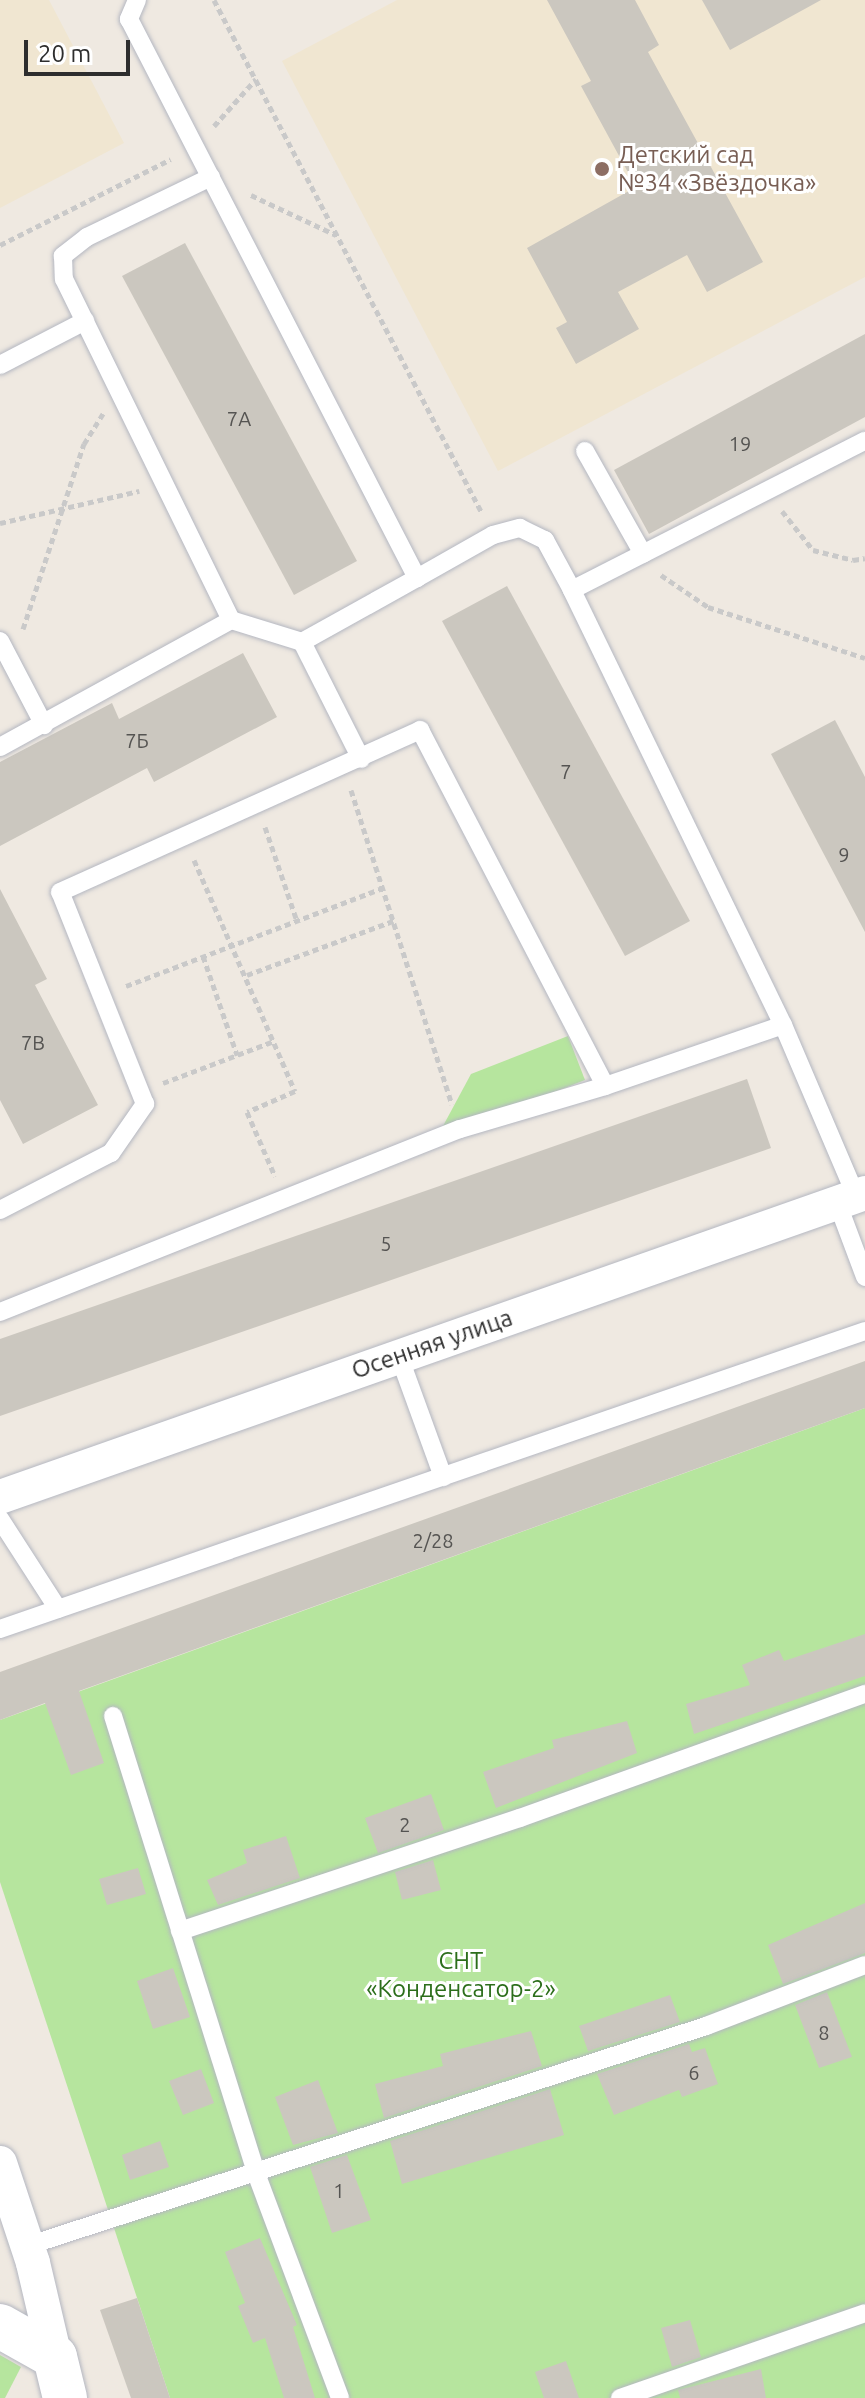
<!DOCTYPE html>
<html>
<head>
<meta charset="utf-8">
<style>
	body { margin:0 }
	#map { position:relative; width:865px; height:2398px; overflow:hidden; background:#efe9e1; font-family:Ubuntu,sans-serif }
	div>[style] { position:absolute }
	.education>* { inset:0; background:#f0e6d1 }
	.green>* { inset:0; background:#b6e59e }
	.building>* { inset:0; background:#cbc7bf }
	.path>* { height:5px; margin-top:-2.5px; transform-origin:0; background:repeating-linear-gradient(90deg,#c9c9c9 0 6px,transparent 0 10px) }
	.roads { filter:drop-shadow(0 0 2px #b4b7c1) drop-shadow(0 0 2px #b4b7c1) }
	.lane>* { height:18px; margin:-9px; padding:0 9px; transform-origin:9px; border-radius:9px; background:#fff }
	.street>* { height:34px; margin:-17px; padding:0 17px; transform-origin:17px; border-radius:17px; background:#fff }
	.secondary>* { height:44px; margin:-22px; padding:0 22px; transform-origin:22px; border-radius:22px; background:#fff }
	.dots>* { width:22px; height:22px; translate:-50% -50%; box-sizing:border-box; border:4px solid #fff; border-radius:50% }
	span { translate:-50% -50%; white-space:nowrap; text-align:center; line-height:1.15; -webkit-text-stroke:6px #fff; paint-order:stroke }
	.number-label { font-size:20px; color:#555452 }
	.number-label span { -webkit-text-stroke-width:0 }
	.education-label { font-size:24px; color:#785e54 }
	.left { translate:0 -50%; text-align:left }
	.street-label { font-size:24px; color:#2e2e2e }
	.park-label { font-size:24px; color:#2c6e1b }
	.scale { position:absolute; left:24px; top:40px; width:106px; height:36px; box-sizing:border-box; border:4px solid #2e2e2e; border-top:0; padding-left:10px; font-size:24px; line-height:28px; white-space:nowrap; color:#2e2e2e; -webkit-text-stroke:6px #fff; paint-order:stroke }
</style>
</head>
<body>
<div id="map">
	<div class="education">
		<i style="clip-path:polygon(0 0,49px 0,124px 143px,0 208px)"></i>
		<i style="clip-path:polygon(397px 0,865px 0,865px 277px,498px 471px,282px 61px)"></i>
	</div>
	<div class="green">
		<i style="clip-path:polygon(568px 1036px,585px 1080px,436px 1139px,471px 1074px)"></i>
		<i style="clip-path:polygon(865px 1408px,865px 2398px,170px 2398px,0 1882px,0 1720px)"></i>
		<i style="clip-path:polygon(0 2355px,21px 2367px,5px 2398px,0 2398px)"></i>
	</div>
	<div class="building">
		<i style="clip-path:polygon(547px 0,635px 0,659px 45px,648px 52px,763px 262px,707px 292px,687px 255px,618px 292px,639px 329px,576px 364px,556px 328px,567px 322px,527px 248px,636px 187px,581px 86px,591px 81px)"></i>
		<i style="clip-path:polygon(702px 0,821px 0,730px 50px)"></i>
		<i style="clip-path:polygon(185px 243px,357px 561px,294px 595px,122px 276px)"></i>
		<i style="clip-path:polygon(865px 334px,865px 417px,649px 534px,614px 470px)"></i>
		<i style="clip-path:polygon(507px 586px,690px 921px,625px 956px,442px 621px)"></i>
		<i style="clip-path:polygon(243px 653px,277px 717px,154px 782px,147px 768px,0 846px,0 762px,112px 703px,119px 719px)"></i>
		<i style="clip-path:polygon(835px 720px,865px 777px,865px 932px,771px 754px)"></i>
		<i style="clip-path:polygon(0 889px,47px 979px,35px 985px,98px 1105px,23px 1144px,0 1100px)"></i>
		<i style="clip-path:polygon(747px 1079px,771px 1148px,0 1416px,0 1339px)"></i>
		<i style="clip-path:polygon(865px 1361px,865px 1408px,79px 1691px,104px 1763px,71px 1775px,45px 1703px,0 1720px,0 1672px)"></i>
		<i style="clip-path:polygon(865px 1634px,865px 1676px,694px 1734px,686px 1704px,750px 1685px,742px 1665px,779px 1650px,784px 1661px)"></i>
		<i style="clip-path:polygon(627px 1721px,637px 1753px,496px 1808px,483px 1772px,554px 1748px,552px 1740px)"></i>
		<i style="clip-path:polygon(431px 1794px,444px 1830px,378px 1853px,365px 1818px)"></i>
		<i style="clip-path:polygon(286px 1836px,300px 1878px,218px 1905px,207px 1880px,247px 1863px,243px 1850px)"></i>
		<i style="clip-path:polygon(433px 1860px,441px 1890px,402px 1900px,395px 1872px)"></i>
		<i style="clip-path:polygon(138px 1868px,146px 1894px,107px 1905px,99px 1879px)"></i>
		<i style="clip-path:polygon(865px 1903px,865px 1953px,783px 1984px,768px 1945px)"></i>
		<i style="clip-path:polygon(173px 1968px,190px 2017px,153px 2029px,137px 1981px)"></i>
		<i style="clip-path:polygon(827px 1992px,852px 2057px,819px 2068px,795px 2005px)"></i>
		<i style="clip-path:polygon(670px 1995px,680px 2022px,588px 2051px,579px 2026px)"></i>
		<i style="clip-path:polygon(531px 2031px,542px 2066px,384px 2118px,375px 2084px,443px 2066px,440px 2054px)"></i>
		<i style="clip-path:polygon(689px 2044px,692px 2052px,705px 2048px,718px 2084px,682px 2097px,679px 2090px,614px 2115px,597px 2074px)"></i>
		<i style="clip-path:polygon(201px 2069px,214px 2103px,183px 2115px,169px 2081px)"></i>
		<i style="clip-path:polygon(318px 2080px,338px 2133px,293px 2145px,275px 2097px)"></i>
		<i style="clip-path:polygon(550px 2089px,564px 2135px,402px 2184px,390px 2141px)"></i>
		<i style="clip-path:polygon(160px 2141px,169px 2167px,130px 2180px,122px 2155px)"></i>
		<i style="clip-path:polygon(347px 2155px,371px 2220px,332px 2233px,310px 2167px)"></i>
		<i style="clip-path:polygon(260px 2238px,297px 2325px,293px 2327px,315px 2398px,284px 2398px,265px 2338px,253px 2343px,238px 2306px,245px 2303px,225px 2252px)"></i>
		<i style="clip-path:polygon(137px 2298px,170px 2398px,131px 2398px,100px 2310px)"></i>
		<i style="clip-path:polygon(690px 2320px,701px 2357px,672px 2367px,661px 2328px)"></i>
		<i style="clip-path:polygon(566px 2361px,579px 2398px,544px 2398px,535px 2372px)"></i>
		<i style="clip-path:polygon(761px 2369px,766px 2398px,680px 2398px,678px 2390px)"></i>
	</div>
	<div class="path">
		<i style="left:214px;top:0;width:579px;rotate:62.42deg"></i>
		<i style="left:214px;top:126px;width:63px;rotate:-48.2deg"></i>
		<i style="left:251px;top:195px;width:94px;rotate:25.2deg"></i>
		<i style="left:0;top:245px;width:191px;rotate:-26.7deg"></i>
		<i style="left:782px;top:511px;width:50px;rotate:51.5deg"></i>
		<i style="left:813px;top:550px;width:41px;rotate:14deg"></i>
		<i style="left:853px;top:560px;width:12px;rotate:-9deg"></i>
		<i style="left:0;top:523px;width:143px;rotate:-13deg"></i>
		<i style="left:661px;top:575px;width:57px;rotate:34.2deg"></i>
		<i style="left:708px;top:607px;width:165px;rotate:18deg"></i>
		<i style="left:23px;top:629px;width:195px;rotate:-71.8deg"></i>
		<i style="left:84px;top:444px;width:36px;rotate:-58deg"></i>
		<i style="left:351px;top:790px;width:330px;rotate:72.2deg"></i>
		<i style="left:265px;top:827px;width:99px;rotate:71.2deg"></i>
		<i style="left:194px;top:860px;width:252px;rotate:66.4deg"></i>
		<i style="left:295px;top:1091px;width:52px;rotate:156.4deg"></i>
		<i style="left:247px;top:1112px;width:70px;rotate:66.4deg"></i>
		<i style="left:203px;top:956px;width:105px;rotate:71deg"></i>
		<i style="left:247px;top:975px;width:156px;rotate:-20.3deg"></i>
		<i style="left:126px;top:986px;width:275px;rotate:-20.9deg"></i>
		<i style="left:163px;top:1083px;width:119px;rotate:-20.7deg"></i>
	</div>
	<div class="roads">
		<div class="lane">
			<i style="left:137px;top:0;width:21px;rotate:113deg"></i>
			<i style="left:129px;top:19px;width:629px;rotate:62.74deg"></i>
			<i style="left:417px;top:578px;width:132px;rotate:150.9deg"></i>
			<i style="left:302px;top:642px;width:131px;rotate:63.2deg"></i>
			<i style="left:211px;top:177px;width:138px;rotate:154.2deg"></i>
			<i style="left:87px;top:237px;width:31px;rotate:142deg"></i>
			<i style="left:63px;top:256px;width:23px;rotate:88deg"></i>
			<i style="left:64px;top:279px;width:380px;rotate:63.9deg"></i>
			<i style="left:0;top:365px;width:96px;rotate:-27.4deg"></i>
			<i style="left:585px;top:451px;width:118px;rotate:60.6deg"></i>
			<i style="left:417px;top:578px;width:87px;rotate:-29.5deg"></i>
			<i style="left:493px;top:535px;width:28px;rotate:-15deg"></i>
			<i style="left:520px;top:528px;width:28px;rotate:26deg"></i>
			<i style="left:545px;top:540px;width:57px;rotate:61.6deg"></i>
			<i style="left:0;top:641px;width:95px;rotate:62.4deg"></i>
			<i style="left:0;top:747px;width:264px;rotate:-28.8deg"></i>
			<i style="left:231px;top:620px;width:74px;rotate:17.2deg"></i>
			<i style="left:856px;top:1196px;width:186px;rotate:-113.1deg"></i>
			<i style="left:783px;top:1025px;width:483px;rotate:-115.9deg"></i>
			<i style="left:572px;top:590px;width:329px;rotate:-27deg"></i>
			<i style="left:837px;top:1202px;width:80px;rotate:69.5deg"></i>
			<i style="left:0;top:1210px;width:125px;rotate:-27.2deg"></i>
			<i style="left:111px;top:1153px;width:60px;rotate:-55.2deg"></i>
			<i style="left:145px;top:1104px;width:228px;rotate:-111.8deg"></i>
			<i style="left:60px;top:892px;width:395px;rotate:-24.2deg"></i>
			<i style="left:420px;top:730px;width:401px;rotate:62.5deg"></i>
			<i style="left:605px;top:1086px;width:188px;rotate:-18.9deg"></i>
			<i style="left:0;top:1312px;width:495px;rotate:-21.7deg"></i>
			<i style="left:460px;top:1129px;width:151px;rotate:-16.5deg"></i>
			<i style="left:399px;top:1356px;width:129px;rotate:70deg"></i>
			<i style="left:0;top:1519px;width:107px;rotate:57.2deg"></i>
			<i style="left:0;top:1629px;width:915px;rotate:-19.01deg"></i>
			<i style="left:113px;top:1716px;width:479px;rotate:72.6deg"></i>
			<i style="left:256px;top:2173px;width:240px;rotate:69.5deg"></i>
			<i style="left:180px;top:1931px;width:358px;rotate:-18.4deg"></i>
			<i style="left:520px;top:1818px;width:367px;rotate:-19.8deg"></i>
			<i style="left:27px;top:2246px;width:714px;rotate:-17.95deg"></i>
			<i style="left:706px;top:2026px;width:170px;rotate:-21deg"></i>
			<i style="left:620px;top:2398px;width:259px;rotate:-19.1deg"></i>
		</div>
		<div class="street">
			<i style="left:0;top:1497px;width:917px;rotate:-19.36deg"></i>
			<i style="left:0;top:2163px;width:105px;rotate:71.7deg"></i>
			<i style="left:33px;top:2263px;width:97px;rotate:76.8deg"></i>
		</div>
		<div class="secondary">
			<i style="left:0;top:2326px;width:63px;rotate:29.4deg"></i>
			<i style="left:55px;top:2357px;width:42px;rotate:76.3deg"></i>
		</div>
	</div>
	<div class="dots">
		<i style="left:602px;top:169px;background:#8d6e63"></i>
	</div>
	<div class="number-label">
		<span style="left:239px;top:418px">7А</span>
		<span style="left:740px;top:443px">19</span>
		<span style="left:137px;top:740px">7Б</span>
		<span style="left:566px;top:771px">7</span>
		<span style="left:844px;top:854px">9</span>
		<span style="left:33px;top:1042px">7В</span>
		<span style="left:386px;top:1243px">5</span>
		<span style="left:433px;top:1540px">2/28</span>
		<span style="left:405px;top:1824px">2</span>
		<span style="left:824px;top:2032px">8</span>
		<span style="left:694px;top:2072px">6</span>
		<span style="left:339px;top:2190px">1</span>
	</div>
	<div class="education-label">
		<span class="left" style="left:618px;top:169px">Детский сад<br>№34 «Звёздочка»</span>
	</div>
	<div class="street-label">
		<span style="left:432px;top:1344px;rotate:-19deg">Осенняя улица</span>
	</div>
	<div class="park-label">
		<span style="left:461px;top:1975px">СНТ<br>«Конденсатор-2»</span>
	</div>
	<div class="scale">20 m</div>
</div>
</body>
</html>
